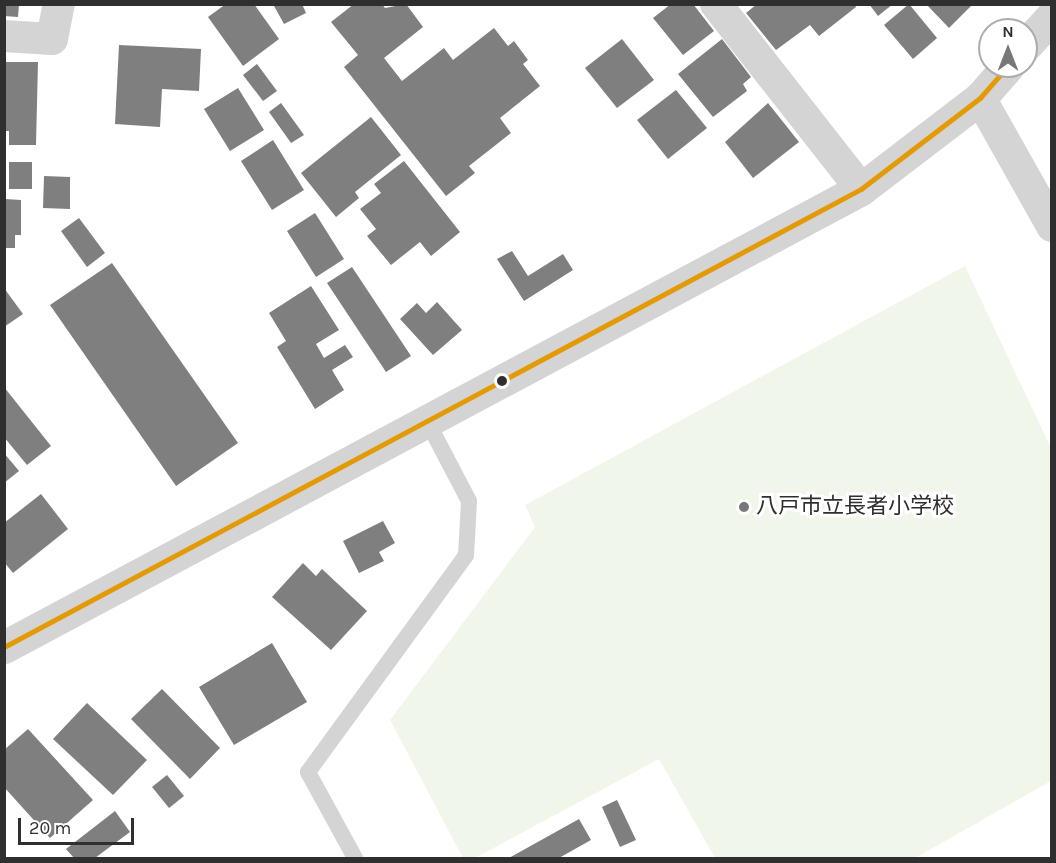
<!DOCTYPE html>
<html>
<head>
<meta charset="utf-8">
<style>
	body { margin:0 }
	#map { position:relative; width:1056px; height:863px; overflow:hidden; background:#fff; font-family:Karla,"Noto Sans JP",sans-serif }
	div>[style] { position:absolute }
	.green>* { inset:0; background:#f1f6eb }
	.building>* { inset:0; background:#7f7f7f }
	.service>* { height:16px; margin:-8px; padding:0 8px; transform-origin:8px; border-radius:8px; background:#d4d4d4 }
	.minor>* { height:32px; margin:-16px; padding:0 16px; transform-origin:16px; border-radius:16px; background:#d4d4d4 }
	.tertiary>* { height:33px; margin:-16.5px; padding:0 16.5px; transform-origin:16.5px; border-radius:16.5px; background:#d4d4d4 }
	.bus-1>* { height:4.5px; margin:-2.25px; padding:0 2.25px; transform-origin:2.25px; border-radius:2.25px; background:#e39a05 }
	.dots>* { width:16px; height:16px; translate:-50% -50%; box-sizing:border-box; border:3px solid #fff; border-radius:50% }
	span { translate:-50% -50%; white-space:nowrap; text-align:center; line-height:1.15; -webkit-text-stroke:6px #fff; paint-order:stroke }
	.poi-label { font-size:22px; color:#2f2f2f }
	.left { translate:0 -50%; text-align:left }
	.frame { position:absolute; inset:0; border:6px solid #2f2f2f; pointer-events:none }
	.north { position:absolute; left:978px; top:18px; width:60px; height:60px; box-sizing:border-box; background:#fff; border:2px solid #acacac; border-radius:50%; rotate:0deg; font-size:16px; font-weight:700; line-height:24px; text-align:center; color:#2f2f2f }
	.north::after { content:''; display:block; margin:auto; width:21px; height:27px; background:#787878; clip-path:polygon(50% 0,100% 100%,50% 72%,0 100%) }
	.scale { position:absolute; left:18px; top:818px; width:116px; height:27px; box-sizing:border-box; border:3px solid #2f2f2f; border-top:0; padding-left:8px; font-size:18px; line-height:21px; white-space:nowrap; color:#2f2f2f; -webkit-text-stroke:4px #fff; paint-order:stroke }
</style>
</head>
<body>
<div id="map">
	<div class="green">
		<i style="clip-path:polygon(965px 266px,1051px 448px,1051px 781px,915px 858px,715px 858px,659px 759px,475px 858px,463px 858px,390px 720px,535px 527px,525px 505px)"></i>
	</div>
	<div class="building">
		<i style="clip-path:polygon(4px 4px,19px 4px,18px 17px,4px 16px)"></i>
		<i style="clip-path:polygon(226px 4px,254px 4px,279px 39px,243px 66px,208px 17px)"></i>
		<i style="clip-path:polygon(273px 4px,302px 4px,306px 13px,284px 24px)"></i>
		<i style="clip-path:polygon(354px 4px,382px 4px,385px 8px,406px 4px,423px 27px,384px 58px,402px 81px,444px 48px,453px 60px,494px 28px,508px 46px,514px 41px,528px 60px,523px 64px,540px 86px,500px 118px,511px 133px,469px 166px,475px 173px,446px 196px,344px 67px,358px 55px,331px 22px)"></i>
		<i style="clip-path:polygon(671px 4px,693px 4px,714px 31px,683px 55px,653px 18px)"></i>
		<i style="clip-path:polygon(757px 4px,855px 4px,856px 7px,819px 36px,810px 25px,776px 50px,746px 13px)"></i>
		<i style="clip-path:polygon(869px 4px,893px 4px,878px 16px)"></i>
		<i style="clip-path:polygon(909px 4px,937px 38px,913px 59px,884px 25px)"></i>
		<i style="clip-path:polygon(926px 4px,973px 4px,949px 28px)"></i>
		<i style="clip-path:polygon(622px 39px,654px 80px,617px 108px,585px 68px)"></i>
		<i style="clip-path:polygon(722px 39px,751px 77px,743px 84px,747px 91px,713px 117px,678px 74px)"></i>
		<i style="clip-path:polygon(119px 45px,201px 49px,199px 91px,162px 89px,160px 127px,115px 124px)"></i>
		<i style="clip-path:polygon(4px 62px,38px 62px,36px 145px,9px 145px,9px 131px,4px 131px)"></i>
		<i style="clip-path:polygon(257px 64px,277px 91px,263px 101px,243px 75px)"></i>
		<i style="clip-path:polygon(238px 88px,264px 130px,230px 151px,204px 109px)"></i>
		<i style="clip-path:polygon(676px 90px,707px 128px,668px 159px,637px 120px)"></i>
		<i style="clip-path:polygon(281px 103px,304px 135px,291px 143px,269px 112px)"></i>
		<i style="clip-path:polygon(768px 103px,799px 142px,753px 178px,725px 142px)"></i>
		<i style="clip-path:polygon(371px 117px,401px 155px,355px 192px,359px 198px,336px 217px,301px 173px)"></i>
		<i style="clip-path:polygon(273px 140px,304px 190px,272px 210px,241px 161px)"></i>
		<i style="clip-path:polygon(404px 161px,460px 232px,431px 256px,420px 242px,391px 265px,367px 236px,376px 229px,360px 209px,381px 193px,374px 184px)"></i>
		<i style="clip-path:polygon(9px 162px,32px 162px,32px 189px,9px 189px)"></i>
		<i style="clip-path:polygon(44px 176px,70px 177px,70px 209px,43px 208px)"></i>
		<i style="clip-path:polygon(5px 199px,21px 200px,21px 235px,15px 235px,15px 248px,4px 248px)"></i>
		<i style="clip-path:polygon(315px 213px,344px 259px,316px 277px,287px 231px)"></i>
		<i style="clip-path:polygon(79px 218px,105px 253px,87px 267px,61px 231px)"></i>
		<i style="clip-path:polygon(512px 251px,528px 276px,563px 254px,573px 270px,524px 301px,497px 259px)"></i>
		<i style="clip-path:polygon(112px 263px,238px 443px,176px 486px,50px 305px)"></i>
		<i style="clip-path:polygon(352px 267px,411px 356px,386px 372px,327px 283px)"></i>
		<i style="clip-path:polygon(311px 286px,339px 330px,316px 344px,324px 358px,345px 345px,353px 357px,332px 370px,344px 390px,315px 409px,277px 347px,286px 341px,269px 313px)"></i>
		<i style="clip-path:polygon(4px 288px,23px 314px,4px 327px)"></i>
		<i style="clip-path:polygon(437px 302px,462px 330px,433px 355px,400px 319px,417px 303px,426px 313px)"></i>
		<i style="clip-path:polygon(4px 387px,51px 446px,27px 465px,4px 437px)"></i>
		<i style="clip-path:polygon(4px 453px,19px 471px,4px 483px)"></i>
		<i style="clip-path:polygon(41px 494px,68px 529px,13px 573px,4px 562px,4px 523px)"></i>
		<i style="clip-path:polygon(383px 521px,395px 543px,379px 552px,384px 561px,359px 573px,343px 541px)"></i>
		<i style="clip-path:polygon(303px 563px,316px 576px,322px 569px,367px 611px,331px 650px,272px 597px)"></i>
		<i style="clip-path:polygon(272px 643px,307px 702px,234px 745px,199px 687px)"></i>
		<i style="clip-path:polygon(162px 689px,220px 748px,190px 779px,131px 719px)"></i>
		<i style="clip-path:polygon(87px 703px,147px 760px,113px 795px,53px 739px)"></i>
		<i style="clip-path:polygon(28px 729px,93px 800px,50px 838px,4px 787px,4px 750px)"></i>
		<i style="clip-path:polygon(167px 775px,184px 796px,169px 808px,152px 787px)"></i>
		<i style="clip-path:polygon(617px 800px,636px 840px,620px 847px,602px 807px)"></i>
		<i style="clip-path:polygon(115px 811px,130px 832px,95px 858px,74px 858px,66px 849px)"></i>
		<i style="clip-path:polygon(579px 819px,591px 840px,559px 858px,509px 858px)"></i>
	</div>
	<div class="service">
		<i style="left:355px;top:858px;width:98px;rotate:-118.7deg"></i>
		<i style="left:308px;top:772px;width:268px;rotate:-53.9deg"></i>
		<i style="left:466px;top:555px;width:54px;rotate:-86.8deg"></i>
		<i style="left:469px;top:501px;width:90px;rotate:-117.7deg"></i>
	</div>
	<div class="minor">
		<i style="left:716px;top:4px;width:235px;rotate:51.9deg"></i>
		<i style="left:4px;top:36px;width:48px;rotate:3.6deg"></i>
		<i style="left:52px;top:39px;width:36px;rotate:-79deg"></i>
		<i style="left:980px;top:98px;width:147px;rotate:60.6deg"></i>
	</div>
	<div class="tertiary">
		<i style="left:1026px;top:45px;width:39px;rotate:-48deg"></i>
		<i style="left:4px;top:647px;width:972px;rotate:-28.12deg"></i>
		<i style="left:861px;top:189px;width:150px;rotate:-37.4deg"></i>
		<i style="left:980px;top:98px;width:43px;rotate:-48.8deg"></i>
	</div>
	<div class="bus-1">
		<i style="left:4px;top:647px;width:972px;rotate:-28.12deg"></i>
		<i style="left:861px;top:189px;width:150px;rotate:-37.4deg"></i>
		<i style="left:980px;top:98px;width:43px;rotate:-48.8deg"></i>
	</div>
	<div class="dots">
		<i style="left:502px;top:381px;background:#2f2f2f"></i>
		<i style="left:744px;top:507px;background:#787878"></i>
	</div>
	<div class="poi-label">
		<span class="left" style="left:756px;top:507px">八戸市立長者小学校</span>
	</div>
	<div class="frame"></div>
	<div class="north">N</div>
	<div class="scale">20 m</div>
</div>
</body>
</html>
